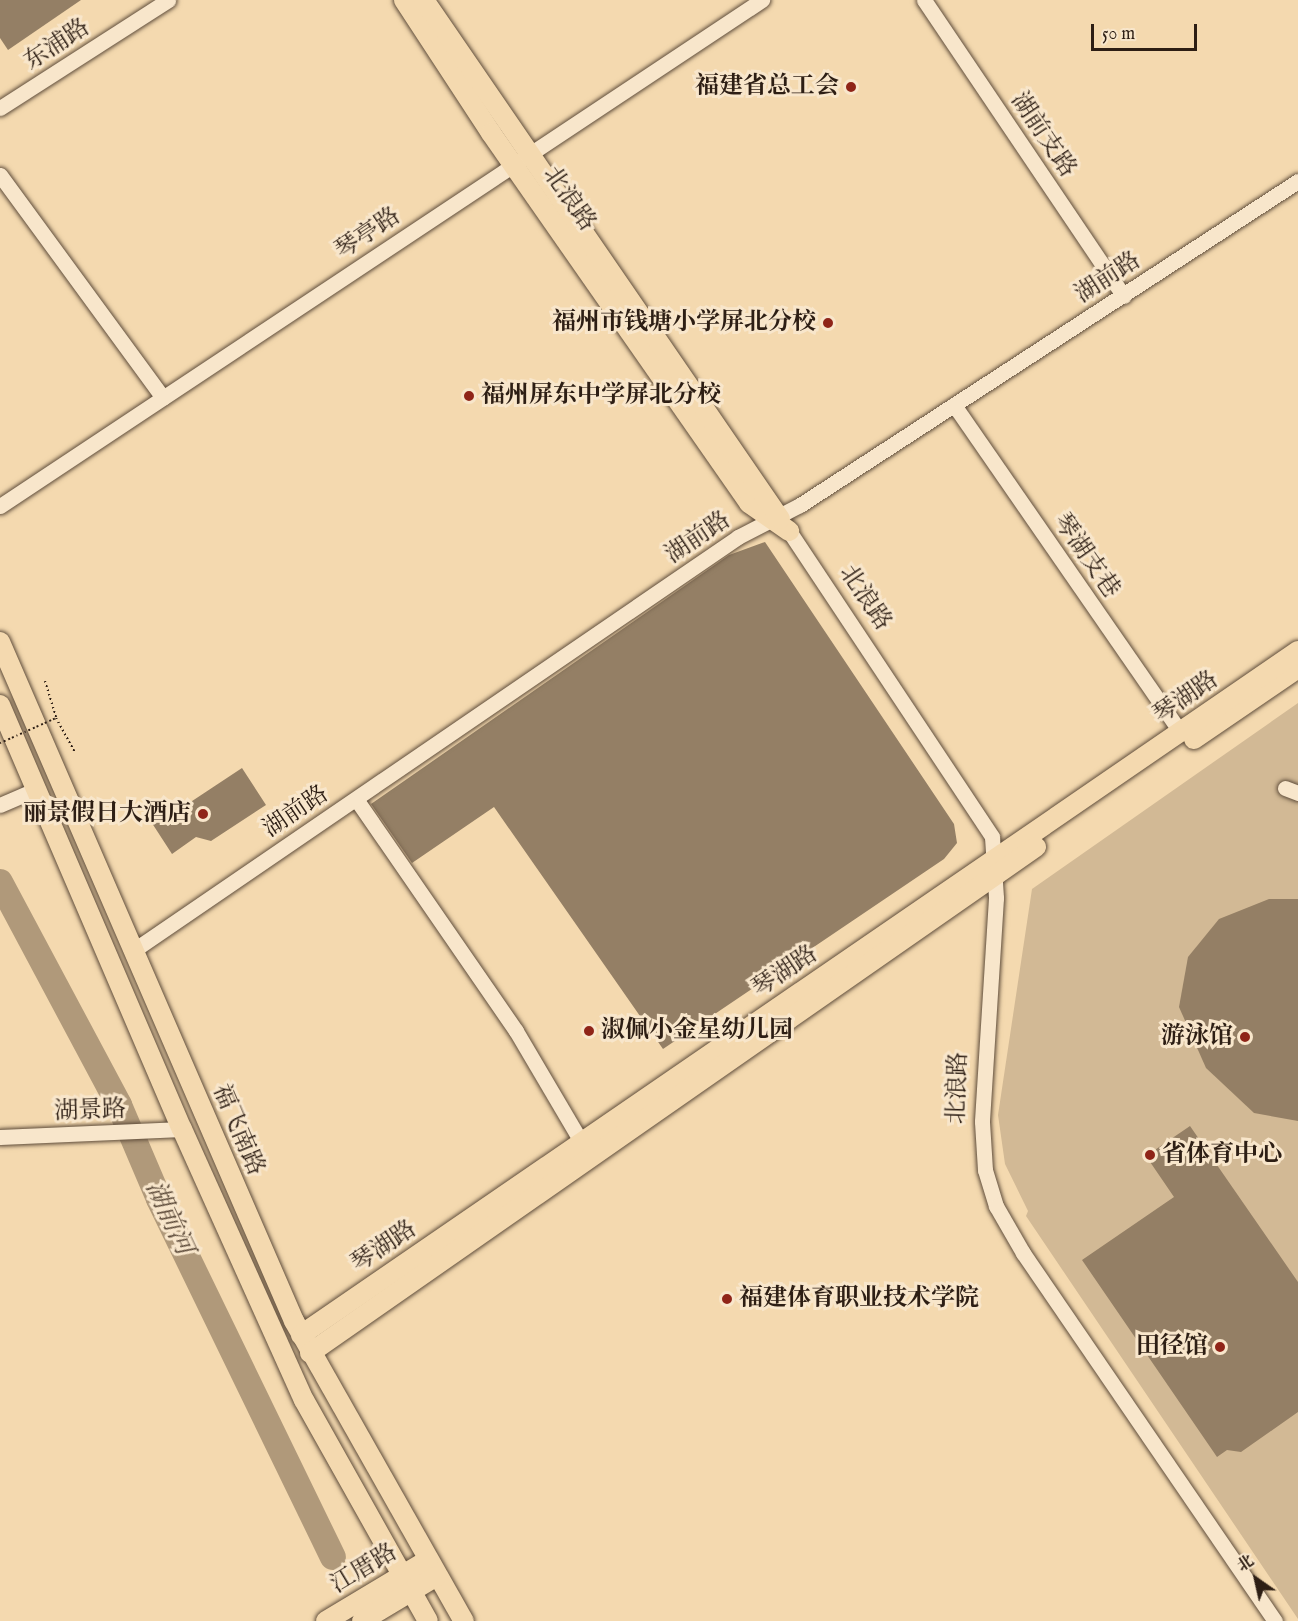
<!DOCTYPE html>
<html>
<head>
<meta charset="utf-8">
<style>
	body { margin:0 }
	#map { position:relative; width:1298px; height:1621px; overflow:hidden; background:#f4d9af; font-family:"IM FELL English","Noto Serif SC",serif }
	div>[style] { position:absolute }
	.green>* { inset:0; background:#d2b995 }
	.river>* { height:26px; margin:-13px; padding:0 13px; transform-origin:13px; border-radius:13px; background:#b0997a }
	.building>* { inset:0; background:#947f65 }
	.path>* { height:2px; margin-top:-1px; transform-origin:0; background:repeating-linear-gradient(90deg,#2d1e14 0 1.5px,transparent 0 4.5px) }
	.roads { filter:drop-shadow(0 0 2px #5f4d3b) drop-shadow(0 0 2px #5f4d3b) }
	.minor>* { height:15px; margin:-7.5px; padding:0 7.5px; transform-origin:7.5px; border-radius:7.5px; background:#f8e6cb }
	.major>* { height:20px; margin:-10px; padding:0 10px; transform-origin:10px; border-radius:10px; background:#f4d9af }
	.path-bridge>* { height:2px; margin-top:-1px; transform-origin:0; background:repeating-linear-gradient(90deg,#2d1e14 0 1.5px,transparent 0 4.5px) }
	.dots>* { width:16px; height:16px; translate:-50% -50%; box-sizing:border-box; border:3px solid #f8e6cb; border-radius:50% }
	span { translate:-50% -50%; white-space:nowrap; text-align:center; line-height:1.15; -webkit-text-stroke:6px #f8e6cb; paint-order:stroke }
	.street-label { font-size:24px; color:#2d1e14 }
	.poi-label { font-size:24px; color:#2d1e14; font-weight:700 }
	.right { translate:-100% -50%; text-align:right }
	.left { translate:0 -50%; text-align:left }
	.water-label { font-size:26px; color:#5b4938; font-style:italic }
	.north { position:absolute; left:1226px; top:1549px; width:60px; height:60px; -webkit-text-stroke:4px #f8e6cb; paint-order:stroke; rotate:326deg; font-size:16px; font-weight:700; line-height:24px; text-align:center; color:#2d1e14 }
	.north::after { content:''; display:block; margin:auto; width:21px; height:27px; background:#2d1e14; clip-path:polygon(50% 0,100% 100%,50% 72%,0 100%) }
	.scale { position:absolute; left:1091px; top:24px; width:106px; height:27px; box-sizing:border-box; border:3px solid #2d1e14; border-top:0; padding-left:8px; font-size:18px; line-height:21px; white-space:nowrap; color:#2d1e14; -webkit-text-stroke:4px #f8e6cb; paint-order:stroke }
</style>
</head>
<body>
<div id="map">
	<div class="green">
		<i style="clip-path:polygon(1298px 703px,1298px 1619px,1026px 1216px,1028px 1211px,1005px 1164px,998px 1115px,1032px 889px)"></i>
	</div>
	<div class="river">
		<i style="left:0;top:882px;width:253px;rotate:61.9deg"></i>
		<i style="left:119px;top:1105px;width:102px;rotate:66.9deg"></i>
		<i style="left:159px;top:1199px;width:398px;rotate:64.1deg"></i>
	</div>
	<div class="building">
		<i style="clip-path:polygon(0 0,81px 0,8px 50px,0 38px)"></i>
		<i style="clip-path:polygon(765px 542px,954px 824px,957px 843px,944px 859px,663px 1049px,494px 807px,412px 863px,371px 804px,729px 555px)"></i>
		<i style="clip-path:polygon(242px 768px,266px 805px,211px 841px,196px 837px,172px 854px,148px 817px,171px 802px,177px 811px)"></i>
		<i style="clip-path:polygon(1269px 899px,1298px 899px,1298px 1121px,1254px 1113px,1206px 1068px,1179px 1007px,1188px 957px,1219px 919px)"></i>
		<i style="clip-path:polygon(1190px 1126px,1298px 1282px,1298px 1412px,1241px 1452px,1227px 1450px,1217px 1457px,1082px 1260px,1174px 1197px,1146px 1156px)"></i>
	</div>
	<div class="path">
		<i style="left:45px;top:681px;width:39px;rotate:73deg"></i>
		<i style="left:56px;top:718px;width:38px;rotate:61deg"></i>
	</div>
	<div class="roads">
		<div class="minor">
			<i style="left:924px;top:0;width:357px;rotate:56deg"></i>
			<i style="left:0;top:108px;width:200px;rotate:-32.7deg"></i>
			<i style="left:0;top:175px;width:276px;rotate:53.8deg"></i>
			<i style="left:954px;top:405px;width:399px;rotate:55.3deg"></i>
			<i style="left:0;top:506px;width:915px;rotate:-33.59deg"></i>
			<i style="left:789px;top:531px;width:367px;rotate:56.4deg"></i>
			<i style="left:992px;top:837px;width:61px;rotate:86.2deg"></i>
			<i style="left:996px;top:898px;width:224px;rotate:93.6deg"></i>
			<i style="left:982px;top:1122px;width:48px;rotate:86.4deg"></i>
			<i style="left:985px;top:1170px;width:38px;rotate:73deg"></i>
			<i style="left:996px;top:1206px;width:54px;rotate:60.1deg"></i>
			<i style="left:1023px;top:1253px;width:446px;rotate:55.6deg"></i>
			<i style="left:1285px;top:788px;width:14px;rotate:21deg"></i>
			<i style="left:356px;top:799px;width:282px;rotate:55.4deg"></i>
			<i style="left:516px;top:1031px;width:130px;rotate:59.5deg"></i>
			<i style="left:0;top:805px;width:40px;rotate:-23.4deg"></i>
			<i style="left:134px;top:950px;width:732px;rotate:-34.36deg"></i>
			<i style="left:738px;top:537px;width:70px;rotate:-27.3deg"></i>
			<i style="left:800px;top:505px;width:594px;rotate:-33.05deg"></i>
			<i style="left:0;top:1137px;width:182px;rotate:-2.5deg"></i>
		</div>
		<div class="major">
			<i style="left:404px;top:0;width:159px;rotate:56.8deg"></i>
			<i style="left:491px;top:133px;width:451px;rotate:55.1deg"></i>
			<i style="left:749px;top:503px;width:49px;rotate:35deg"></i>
			<i style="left:424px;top:0;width:629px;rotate:55.55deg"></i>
			<i style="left:0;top:642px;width:740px;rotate:66.59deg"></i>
			<i style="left:294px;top:1321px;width:345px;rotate:60.5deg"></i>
			<i style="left:0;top:705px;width:461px;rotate:66.8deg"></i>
			<i style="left:182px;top:1129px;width:297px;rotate:65.8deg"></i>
			<i style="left:304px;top:1400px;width:253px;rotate:60.7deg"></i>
			<i style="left:1194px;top:739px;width:126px;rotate:-34.3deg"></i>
			<i style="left:301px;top:1335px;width:1209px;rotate:-34.45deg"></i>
			<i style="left:310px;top:1353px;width:885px;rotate:-34.88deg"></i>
			<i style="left:326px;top:1621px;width:119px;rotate:-30.9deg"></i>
			<i style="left:362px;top:1621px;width:87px;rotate:-31deg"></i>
		</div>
	</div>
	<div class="path-bridge">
		<i style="left:0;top:743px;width:61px;rotate:-24.1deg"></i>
	</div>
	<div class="dots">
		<i style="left:851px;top:87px;background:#8f2418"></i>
		<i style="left:828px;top:323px;background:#8f2418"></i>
		<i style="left:469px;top:396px;background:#8f2418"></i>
		<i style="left:203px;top:814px;background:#8f2418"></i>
		<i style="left:589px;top:1031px;background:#8f2418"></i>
		<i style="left:1245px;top:1037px;background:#8f2418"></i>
		<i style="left:1150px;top:1155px;background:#8f2418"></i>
		<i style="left:727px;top:1299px;background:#8f2418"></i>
		<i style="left:1220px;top:1347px;background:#8f2418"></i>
	</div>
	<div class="street-label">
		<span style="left:57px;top:45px;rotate:-33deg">东浦路</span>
		<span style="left:1043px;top:135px;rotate:56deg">湖前支路</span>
		<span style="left:569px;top:199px;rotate:55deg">北浪路</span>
		<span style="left:368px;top:234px;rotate:-34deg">琴亭路</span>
		<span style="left:1108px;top:278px;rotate:-33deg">湖前路</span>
		<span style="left:698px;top:538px;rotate:-34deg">湖前路</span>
		<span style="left:1086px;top:556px;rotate:55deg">琴湖支巷</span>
		<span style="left:865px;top:598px;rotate:56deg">北浪路</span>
		<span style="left:1186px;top:698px;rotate:-35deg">琴湖路</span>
		<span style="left:296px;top:812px;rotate:-34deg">湖前路</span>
		<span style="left:785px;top:972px;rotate:-34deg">琴湖路</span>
		<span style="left:958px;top:1088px;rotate:-88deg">北浪路</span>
		<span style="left:90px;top:1111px;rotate:-2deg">湖景路</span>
		<span style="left:238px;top:1130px;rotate:67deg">福飞南路</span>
		<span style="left:384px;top:1247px;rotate:-34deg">琴湖路</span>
		<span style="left:364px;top:1569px;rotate:-31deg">江厝路</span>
	</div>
	<div class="poi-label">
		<span class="right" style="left:839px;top:87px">福建省总工会</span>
		<span class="right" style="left:816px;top:323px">福州市钱塘小学屏北分校</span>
		<span class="left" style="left:481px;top:396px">福州屏东中学屏北分校</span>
		<span class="right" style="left:191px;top:814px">丽景假日大酒店</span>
		<span class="left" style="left:601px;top:1031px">淑佩小金星幼儿园</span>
		<span class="right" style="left:1233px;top:1037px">游泳馆</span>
		<span class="left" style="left:1162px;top:1155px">省体育中心</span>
		<span class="left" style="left:739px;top:1299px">福建体育职业技术学院</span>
		<span class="right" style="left:1208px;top:1347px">田径馆</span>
	</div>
	<div class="water-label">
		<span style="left:169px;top:1218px;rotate:65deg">湖前河</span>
	</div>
	<div class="north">北</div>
	<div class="scale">50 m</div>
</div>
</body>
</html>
